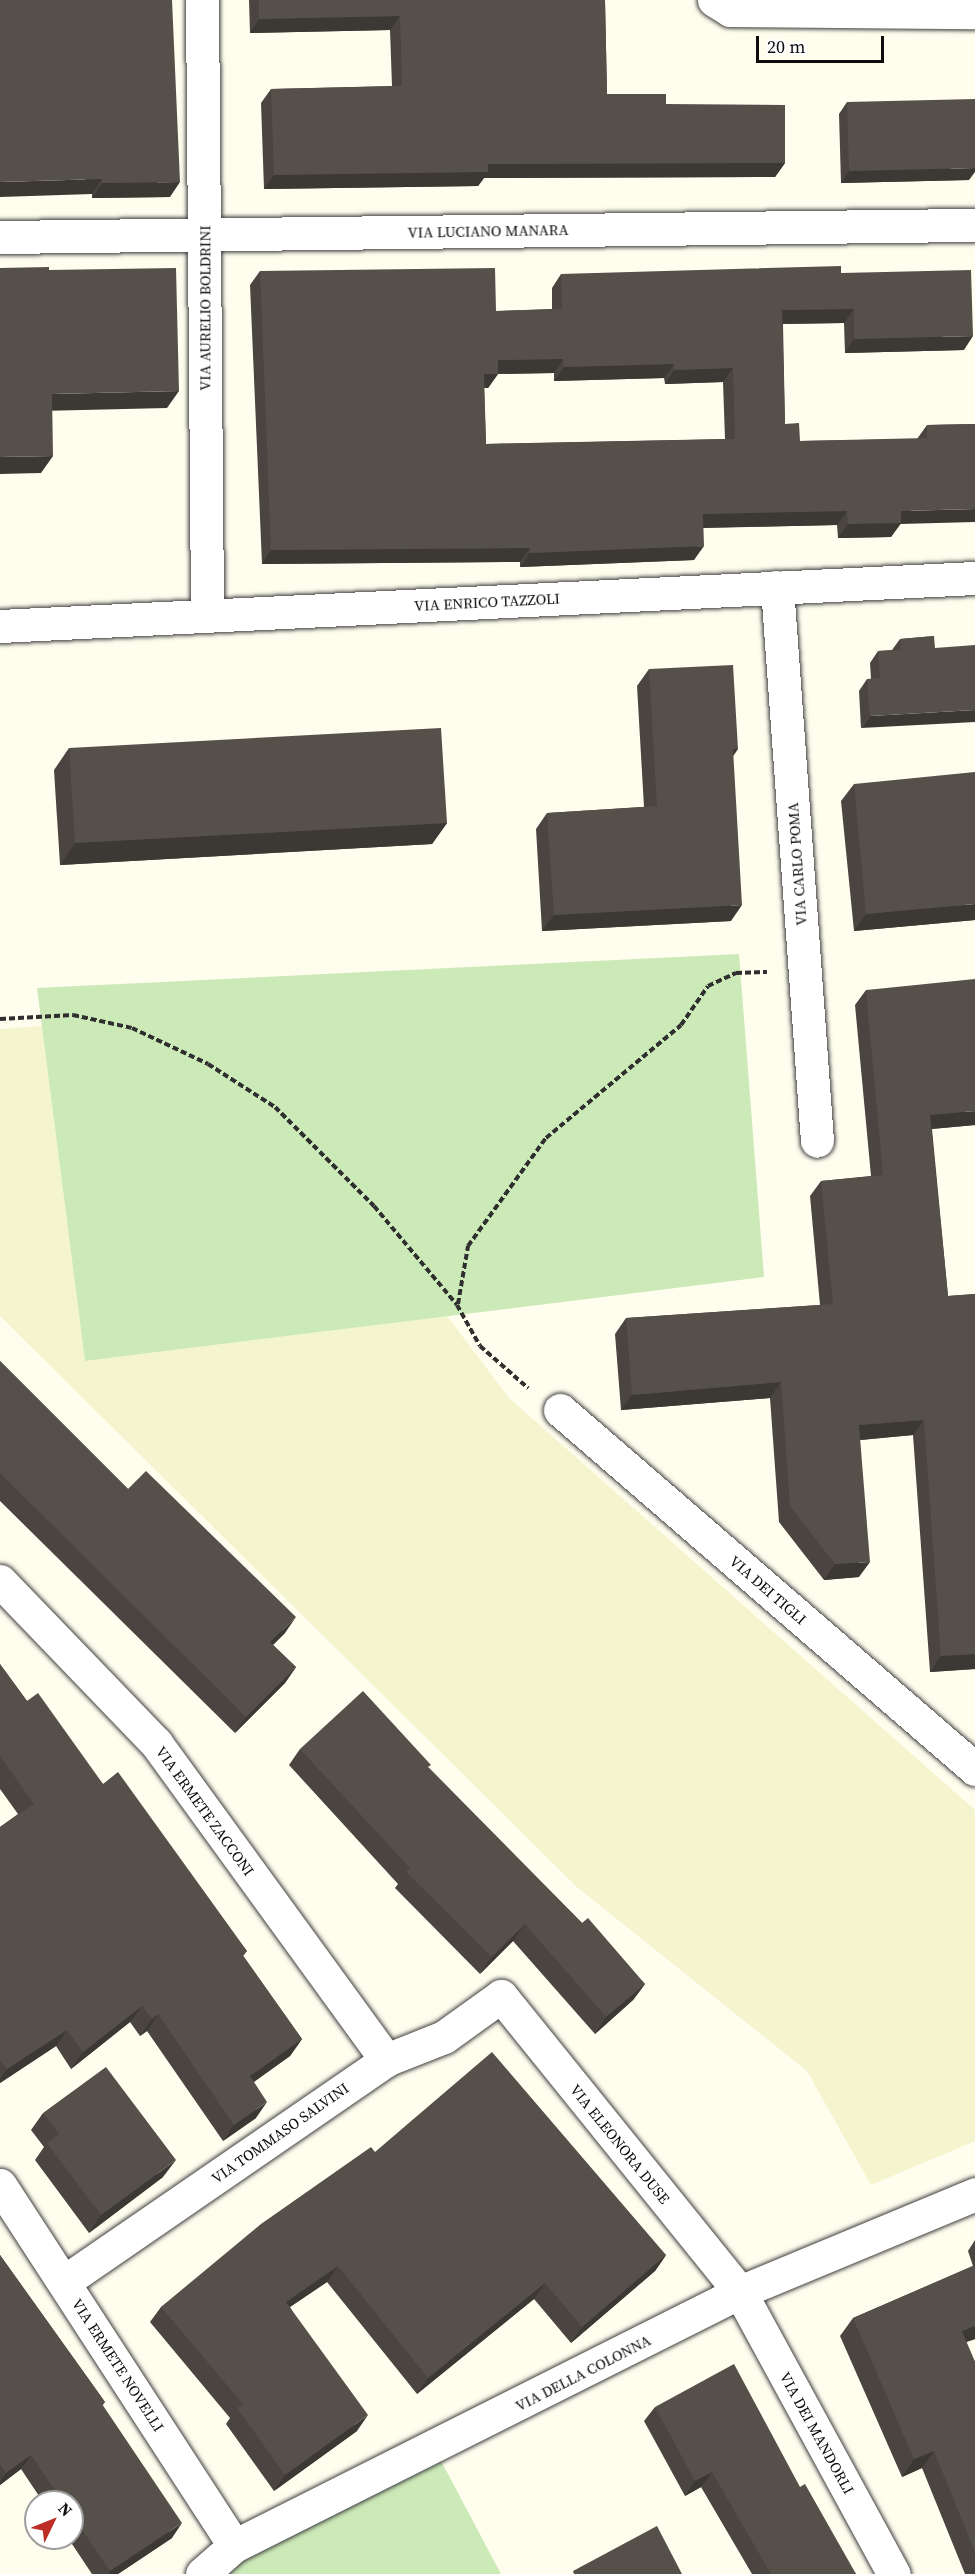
<!DOCTYPE html>
<html>
<head>
<meta charset="utf-8">
<style>
	body { margin:0 }
	#map { position:relative; width:975px; height:2574px; overflow:hidden; background:#fffdee; font-family:"Source Serif 4",serif }
	div>[style] { position:absolute }
	.farmland>* { inset:0; background:#f4f4cf }
	.green>* { inset:0; background:#cce9b8 }
	.path>* { height:4px; margin-top:-2px; transform-origin:0; background:repeating-linear-gradient(90deg,#2f2f2f 0 6px,transparent 0 9px) }
	.roads { filter:drop-shadow(0 0 2px #404040) drop-shadow(0 0 2px #404040) }
	.street>* { height:33px; margin:-16.5px; padding:0 16.5px; transform-origin:16.5px; border-radius:16.5px; background:#fff }
	.wall>* { inset:0; background:#4a4540 }
	.shaded-wall>* { inset:0; background:#3c3834 }
	.building>* { inset:0; background:#56504a }
	span { translate:-50% -50%; white-space:nowrap; text-align:center; line-height:1.15; -webkit-text-stroke:6px #fff; paint-order:stroke }
	.street-label { font-size:15px; color:#0d0d0d }
	.north { position:absolute; left:24px; top:2490px; width:60px; height:60px; box-sizing:border-box; background:#fff; border:2px solid #9e9e9e; border-radius:50%; rotate:47deg; font-size:16px; font-weight:700; line-height:24px; text-align:center; color:#0d0d0d }
	.north::after { content:''; display:block; margin:auto; width:21px; height:27px; background:#bd2f26; clip-path:polygon(50% 0,100% 100%,50% 72%,0 100%) }
	.scale { position:absolute; left:756px; top:36px; width:128px; height:27px; box-sizing:border-box; border:3px solid #0d0d0d; border-top:0; padding-left:8px; font-size:18px; line-height:21px; white-space:nowrap; color:#0d0d0d; -webkit-text-stroke:4px #fff; paint-order:stroke }
</style>
</head>
<body>
<div id="map">
	<div class="farmland">
		<i style="clip-path:polygon(42px 1026px,85px 1361px,447px 1316px,509px 1398px,975px 1810px,975px 2141px,871px 2185px,807px 2071px,578px 1888px,0 1316px,0 1029px)"></i>
	</div>
	<div class="green">
		<i style="clip-path:polygon(739px 954px,764px 1277px,85px 1361px,37px 988px)"></i>
		<i style="clip-path:polygon(440px 2459px,501px 2574px,222px 2574px,242px 2555px)"></i>
	</div>
	<div class="path">
		<i style="left:0;top:1019px;width:73px;rotate:-3.1deg"></i>
		<i style="left:73px;top:1015px;width:60px;rotate:12.4deg"></i>
		<i style="left:132px;top:1028px;width:84px;rotate:25.3deg"></i>
		<i style="left:208px;top:1064px;width:80px;rotate:32.7deg"></i>
		<i style="left:275px;top:1107px;width:140px;rotate:45deg"></i>
		<i style="left:374px;top:1206px;width:129px;rotate:50deg"></i>
		<i style="left:457px;top:1305px;width:47px;rotate:60.7deg"></i>
		<i style="left:480px;top:1346px;width:64px;rotate:41.2deg"></i>
		<i style="left:458px;top:1304px;width:59px;rotate:-80.2deg"></i>
		<i style="left:468px;top:1246px;width:133px;rotate:-54.2deg"></i>
		<i style="left:546px;top:1138px;width:176px;rotate:-39.9deg"></i>
		<i style="left:681px;top:1025px;width:47px;rotate:-55.3deg"></i>
		<i style="left:708px;top:986px;width:31px;rotate:-25deg"></i>
		<i style="left:736px;top:973px;width:31px;rotate:-2deg"></i>
	</div>
	<div class="roads">
		<div class="street">
			<i style="left:202px;top:0;width:616px;rotate:89.53deg"></i>
			<i style="left:714px;top:0;width:19px;rotate:32deg"></i>
			<i style="left:730px;top:10px;width:245px;rotate:0.5deg"></i>
			<i style="left:0;top:237px;width:975px;rotate:-0.71deg"></i>
			<i style="left:777px;top:587px;width:555px;rotate:85.87deg"></i>
			<i style="left:0;top:626px;width:976px;rotate:-2.82deg"></i>
			<i style="left:560px;top:1410px;width:549px;rotate:40.86deg"></i>
			<i style="left:0;top:1581px;width:225px;rotate:46.1deg"></i>
			<i style="left:156px;top:1743px;width:392px;rotate:54deg"></i>
			<i style="left:0;top:2185px;width:430px;rotate:57deg"></i>
			<i style="left:65px;top:2281px;width:390px;rotate:-34.5deg"></i>
			<i style="left:386px;top:2060px;width:62px;rotate:-21.6deg"></i>
			<i style="left:444px;top:2037px;width:70px;rotate:-35.7deg"></i>
			<i style="left:501px;top:1996px;width:380px;rotate:51.1deg"></i>
			<i style="left:740px;top:2292px;width:321px;rotate:61.4deg"></i>
			<i style="left:202px;top:2574px;width:43px;rotate:-41.2deg"></i>
			<i style="left:234px;top:2546px;width:566px;rotate:-26.66deg"></i>
			<i style="left:740px;top:2292px;width:255px;rotate:-22.6deg"></i>
		</div>
	</div>
	<div class="wall">
		<i style="clip-path:polygon(0 0,170px 197px,92px 198px,92px 194px)"></i>
		<i style="clip-path:polygon(249px 0,605px 0,607px 94px,666px 104px,785px 163px,775px 177px,484px 178px,478px 186px,264px 189px,261px 103px,271px 89px,392px 86px,390px 30px,250px 33px)"></i>
		<i style="clip-path:polygon(847px 102px,969px 180px,841px 183px,839px 114px)"></i>
		<i style="clip-path:polygon(evenodd,260px 271px,496px 311px,552px 309px,552px 288px,561px 274px,841px 273px,964px 350px,845px 353px,844px 323px,783px 324px,785px 424px,800px 441px,917px 439px,927px 425px,975px 424px,891px 537px,838px 538px,837px 525px,703px 528px,694px 560px,520px 567px,520px 562px,262px 564px,250px 285px,260px 271px,554px 373px,554px 381px,664px 378px,665px 384px,723px 382px,725px 439px,486px 444px,484px 388px,488px 388px,498px 374px,554px 373px)"></i>
		<i style="clip-path:polygon(934px 636px,861px 728px,859px 691px,867px 679px,871px 679px,870px 663px,878px 651px,892px 650px,900px 639px)"></i>
		<i style="clip-path:polygon(649px 669px,733px 756px,731px 921px,542px 931px,536px 829px,547px 813px,644px 807px,637px 686px)"></i>
		<i style="clip-path:polygon(69px 748px,447px 823px,432px 844px,60px 865px,54px 770px)"></i>
		<i style="clip-path:polygon(854px 784px,975px 920px,854px 931px,841px 801px)"></i>
		<i style="clip-path:polygon(866px 990px,975px 1125px,932px 1129px,948px 1296px,975px 1294px,975px 1669px,930px 1672px,913px 1435px,860px 1440px,859px 1577px,824px 1580px,779px 1522px,770px 1398px,621px 1410px,615px 1334px,626px 1318px,820px 1305px,810px 1196px,821px 1181px,871px 1176px,855px 1005px)"></i>
		<i style="clip-path:polygon(0 1361px,128px 1489px,285px 1633px,273px 1645px,296px 1667px,285px 1683px,235px 1733px,0 1501px)"></i>
		<i style="clip-path:polygon(0 1664px,27px 1701px,103px 1784px,247px 1951px,243px 1956px,302px 2039px,290px 2056px,254px 2082px,256px 2118px,223px 2141px,147px 2031px,140px 2036px,130px 2022px,71px 2069px,56px 2046px,0 2083px,0 1827px,18px 1814px,0 1789px)"></i>
		<i style="clip-path:polygon(300px 1749px,429px 1768px,582px 1923px,645px 1984px,633px 2000px,595px 2034px,513px 1941px,480px 1974px,395px 1888px,398px 1884px,289px 1765px)"></i>
		<i style="clip-path:polygon(43px 2113px,163px 2177px,89px 2233px,35px 2160px,44px 2147px,31px 2130px)"></i>
		<i style="clip-path:polygon(375px 2152px,666px 2255px,655px 2271px,571px 2343px,534px 2299px,417px 2394px,327px 2282px,290px 2307px,357px 2431px,274px 2491px,226px 2424px,230px 2418px,150px 2322px,161px 2307px)"></i>
		<i style="clip-path:polygon(975px 2240px,975px 2339px,966px 2342px,975px 2362px,975px 2574px,965px 2574px,922px 2468px,902px 2477px,840px 2336px,853px 2318px,973px 2266px,968px 2251px)"></i>
		<i style="clip-path:polygon(0 2255px,105px 2402px,102px 2406px,172px 2538px,118px 2574px,92px 2574px,68px 2538px,72px 2538px,72px 2502px,43px 2502px,21px 2469px,0 2485px)"></i>
		<i style="clip-path:polygon(655px 2407px,800px 2487px,856px 2574px,752px 2574px,701px 2487px,685px 2496px,644px 2421px)"></i>
	</div>
	<div class="shaded-wall">
		<i style="clip-path:polygon(400px 16px,390px 30px,250px 33px,259px 19px)"></i>
		<i style="clip-path:polygon(785px 163px,775px 177px,484px 178px,478px 186px,264px 189px,274px 175px,488px 164px)"></i>
		<i style="clip-path:polygon(975px 168px,975px 172px,969px 180px,841px 183px,849px 171px)"></i>
		<i style="clip-path:polygon(102px 179px,92px 194px,0 197px,0 182px)"></i>
		<i style="clip-path:polygon(180px 182px,170px 197px,92px 198px,102px 183px)"></i>
		<i style="clip-path:polygon(854px 309px,844px 323px,773px 324px,782px 310px)"></i>
		<i style="clip-path:polygon(973px 336px,964px 350px,845px 353px,854px 339px)"></i>
		<i style="clip-path:polygon(563px 359px,554px 373px,488px 374px,498px 360px)"></i>
		<i style="clip-path:polygon(674px 364px,664px 378px,554px 381px,564px 367px)"></i>
		<i style="clip-path:polygon(733px 368px,723px 382px,665px 384px,674px 370px)"></i>
		<i style="clip-path:polygon(484px 374px,498px 374px,488px 388px,474px 388px)"></i>
		<i style="clip-path:polygon(179px 391px,167px 408px,40px 411px,52px 394px)"></i>
		<i style="clip-path:polygon(53px 456px,41px 473px,0 474px,0 457px)"></i>
		<i style="clip-path:polygon(975px 509px,975px 522px,900px 524px,891px 537px,838px 538px,848px 524px,901px 511px)"></i>
		<i style="clip-path:polygon(847px 511px,837px 525px,693px 528px,703px 514px)"></i>
		<i style="clip-path:polygon(704px 546px,694px 560px,520px 567px,530px 553px)"></i>
		<i style="clip-path:polygon(530px 548px,520px 562px,262px 564px,271px 550px)"></i>
		<i style="clip-path:polygon(975px 710px,975px 722px,861px 728px,870px 716px)"></i>
		<i style="clip-path:polygon(733px 749px,738px 749px,727px 765px)"></i>
		<i style="clip-path:polygon(447px 823px,432px 844px,60px 865px,75px 843px)"></i>
		<i style="clip-path:polygon(975px 904px,975px 920px,854px 931px,866px 914px)"></i>
		<i style="clip-path:polygon(742px 905px,731px 921px,542px 931px,554px 915px)"></i>
		<i style="clip-path:polygon(975px 1111px,975px 1125px,919px 1130px,930px 1115px)"></i>
		<i style="clip-path:polygon(781px 1382px,770px 1398px,621px 1410px,632px 1395px)"></i>
		<i style="clip-path:polygon(924px 1420px,913px 1435px,848px 1441px,859px 1425px)"></i>
		<i style="clip-path:polygon(870px 1562px,859px 1577px,824px 1580px,835px 1564px)"></i>
		<i style="clip-path:polygon(296px 1617px,285px 1633px,259px 1658px,270px 1642px)"></i>
		<i style="clip-path:polygon(975px 1654px,975px 1669px,930px 1672px,941px 1656px)"></i>
		<i style="clip-path:polygon(296px 1667px,285px 1683px,235px 1733px,246px 1717px)"></i>
		<i style="clip-path:polygon(525px 1924px,513px 1941px,480px 1974px,492px 1957px)"></i>
		<i style="clip-path:polygon(645px 1984px,633px 2000px,595px 2034px,606px 2017px)"></i>
		<i style="clip-path:polygon(142px 2006px,130px 2022px,71px 2069px,83px 2052px)"></i>
		<i style="clip-path:polygon(158px 2014px,147px 2031px,140px 2036px,152px 2019px)"></i>
		<i style="clip-path:polygon(67px 2030px,56px 2046px,0 2083px,0 2079px,7px 2069px)"></i>
		<i style="clip-path:polygon(302px 2039px,290px 2056px,238px 2093px,250px 2076px)"></i>
		<i style="clip-path:polygon(267px 2102px,256px 2118px,223px 2141px,234px 2125px)"></i>
		<i style="clip-path:polygon(176px 2160px,163px 2177px,89px 2233px,101px 2215px)"></i>
		<i style="clip-path:polygon(666px 2255px,655px 2271px,571px 2343px,582px 2327px)"></i>
		<i style="clip-path:polygon(338px 2266px,327px 2282px,275px 2317px,286px 2302px)"></i>
		<i style="clip-path:polygon(545px 2283px,534px 2299px,417px 2394px,428px 2378px)"></i>
		<i style="clip-path:polygon(975px 2326px,975px 2339px,949px 2348px,962px 2331px)"></i>
		<i style="clip-path:polygon(368px 2415px,357px 2431px,274px 2491px,285px 2475px)"></i>
		<i style="clip-path:polygon(934px 2451px,922px 2468px,902px 2477px,914px 2459px)"></i>
		<i style="clip-path:polygon(31px 2455px,21px 2469px,0 2485px,0 2482px,6px 2473px)"></i>
		<i style="clip-path:polygon(712px 2472px,701px 2487px,685px 2496px,695px 2481px)"></i>
		<i style="clip-path:polygon(182px 2523px,172px 2538px,118px 2574px,108px 2574px,110px 2571px)"></i>
	</div>
	<div class="building">
		<i style="clip-path:polygon(0 0,172px 0,180px 182px,102px 183px,102px 179px,0 182px)"></i>
		<i style="clip-path:polygon(259px 0,605px 0,607px 94px,666px 94px,666px 104px,785px 105px,785px 163px,488px 164px,488px 172px,274px 175px,271px 89px,402px 86px,400px 16px,259px 19px)"></i>
		<i style="clip-path:polygon(975px 99px,975px 168px,849px 171px,847px 102px)"></i>
		<i style="clip-path:polygon(evenodd,841px 266px,841px 273px,971px 270px,973px 336px,854px 339px,854px 309px,782px 310px,785px 424px,799px 423px,800px 441px,927px 438px,927px 425px,975px 424px,975px 509px,901px 511px,901px 523px,848px 524px,847px 511px,703px 514px,704px 546px,530px 553px,530px 548px,271px 550px,260px 271px,495px 268px,496px 311px,562px 309px,561px 274px,841px 266px,563px 359px,564px 367px,674px 364px,674px 370px,733px 368px,735px 439px,486px 444px,484px 374px,498px 374px,498px 360px,563px 359px)"></i>
		<i style="clip-path:polygon(49px 267px,49px 270px,176px 268px,179px 391px,52px 394px,53px 456px,0 457px,0 268px)"></i>
		<i style="clip-path:polygon(934px 636px,935px 648px,975px 645px,975px 710px,870px 716px,867px 679px,880px 678px,878px 651px,901px 650px,900px 639px)"></i>
		<i style="clip-path:polygon(733px 665px,738px 749px,733px 749px,742px 905px,554px 915px,547px 813px,657px 806px,649px 669px)"></i>
		<i style="clip-path:polygon(441px 728px,447px 823px,75px 843px,69px 748px)"></i>
		<i style="clip-path:polygon(975px 772px,975px 904px,866px 914px,854px 784px)"></i>
		<i style="clip-path:polygon(975px 979px,975px 1111px,930px 1115px,948px 1296px,975px 1294px,975px 1654px,941px 1656px,924px 1420px,859px 1425px,870px 1562px,835px 1564px,790px 1506px,781px 1382px,632px 1395px,626px 1318px,833px 1304px,821px 1181px,883px 1175px,866px 990px)"></i>
		<i style="clip-path:polygon(0 1361px,128px 1489px,146px 1471px,296px 1617px,270px 1642px,296px 1667px,246px 1717px,0 1473px)"></i>
		<i style="clip-path:polygon(0 1664px,27px 1701px,38px 1693px,103px 1784px,118px 1772px,247px 1951px,242px 1954px,302px 2039px,250px 2076px,267px 2102px,234px 2125px,158px 2014px,152px 2019px,142px 2006px,83px 2052px,67px 2030px,7px 2069px,0 2060px,0 1827px,34px 1804px,0 1756px)"></i>
		<i style="clip-path:polygon(363px 1691px,431px 1765px,428px 1767px,582px 1923px,588px 1918px,645px 1984px,606px 2017px,525px 1924px,492px 1957px,406px 1872px,410px 1868px,300px 1749px)"></i>
		<i style="clip-path:polygon(492px 2052px,666px 2255px,582px 2327px,545px 2283px,428px 2378px,338px 2266px,286px 2302px,368px 2415px,285px 2475px,237px 2408px,243px 2404px,161px 2307px,261px 2224px,371px 2147px,375px 2152px)"></i>
		<i style="clip-path:polygon(106px 2067px,176px 2160px,101px 2215px,47px 2143px,59px 2134px,43px 2113px)"></i>
		<i style="clip-path:polygon(0 2255px,105px 2402px,102px 2404px,182px 2523px,110px 2571px,72px 2515px,72px 2502px,63px 2502px,31px 2455px,6px 2473px,0 2464px)"></i>
		<i style="clip-path:polygon(975px 2265px,975px 2326px,962px 2331px,975px 2362px,975px 2552px,934px 2451px,914px 2459px,853px 2318px)"></i>
		<i style="clip-path:polygon(734px 2364px,800px 2487px,805px 2484px,856px 2574px,771px 2574px,712px 2472px,695px 2481px,655px 2407px)"></i>
		<i style="clip-path:polygon(657px 2526px,682px 2574px,574px 2574px,573px 2571px)"></i>
	</div>
	<div class="street-label">
		<span style="left:488px;top:231px;rotate:-1deg">VIA LUCIANO MANARA</span>
		<span style="left:205px;top:308px;rotate:-90deg">VIA AURELIO BOLDRINI</span>
		<span style="left:487px;top:602px;rotate:-3deg">VIA ENRICO TAZZOLI</span>
		<span style="left:797px;top:864px;rotate:-94deg">VIA CARLO POMA</span>
		<span style="left:768px;top:1590px;rotate:41deg">VIA DEI TIGLI</span>
		<span style="left:205px;top:1811px;rotate:54deg">VIA ERMETE ZACCONI</span>
		<span style="left:280px;top:2133px;rotate:-35deg">VIA TOMMASO SALVINI</span>
		<span style="left:620px;top:2144px;rotate:51deg">VIA ELEONORA DUSE</span>
		<span style="left:118px;top:2365px;rotate:57deg">VIA ERMETE NOVELLI</span>
		<span style="left:583px;top:2373px;rotate:-27deg">VIA DELLA COLONNA</span>
		<span style="left:817px;top:2433px;rotate:61deg">VIA DEI MANDORLI</span>
	</div>
	<div class="north">N</div>
	<div class="scale">20 m</div>
</div>
</body>
</html>
